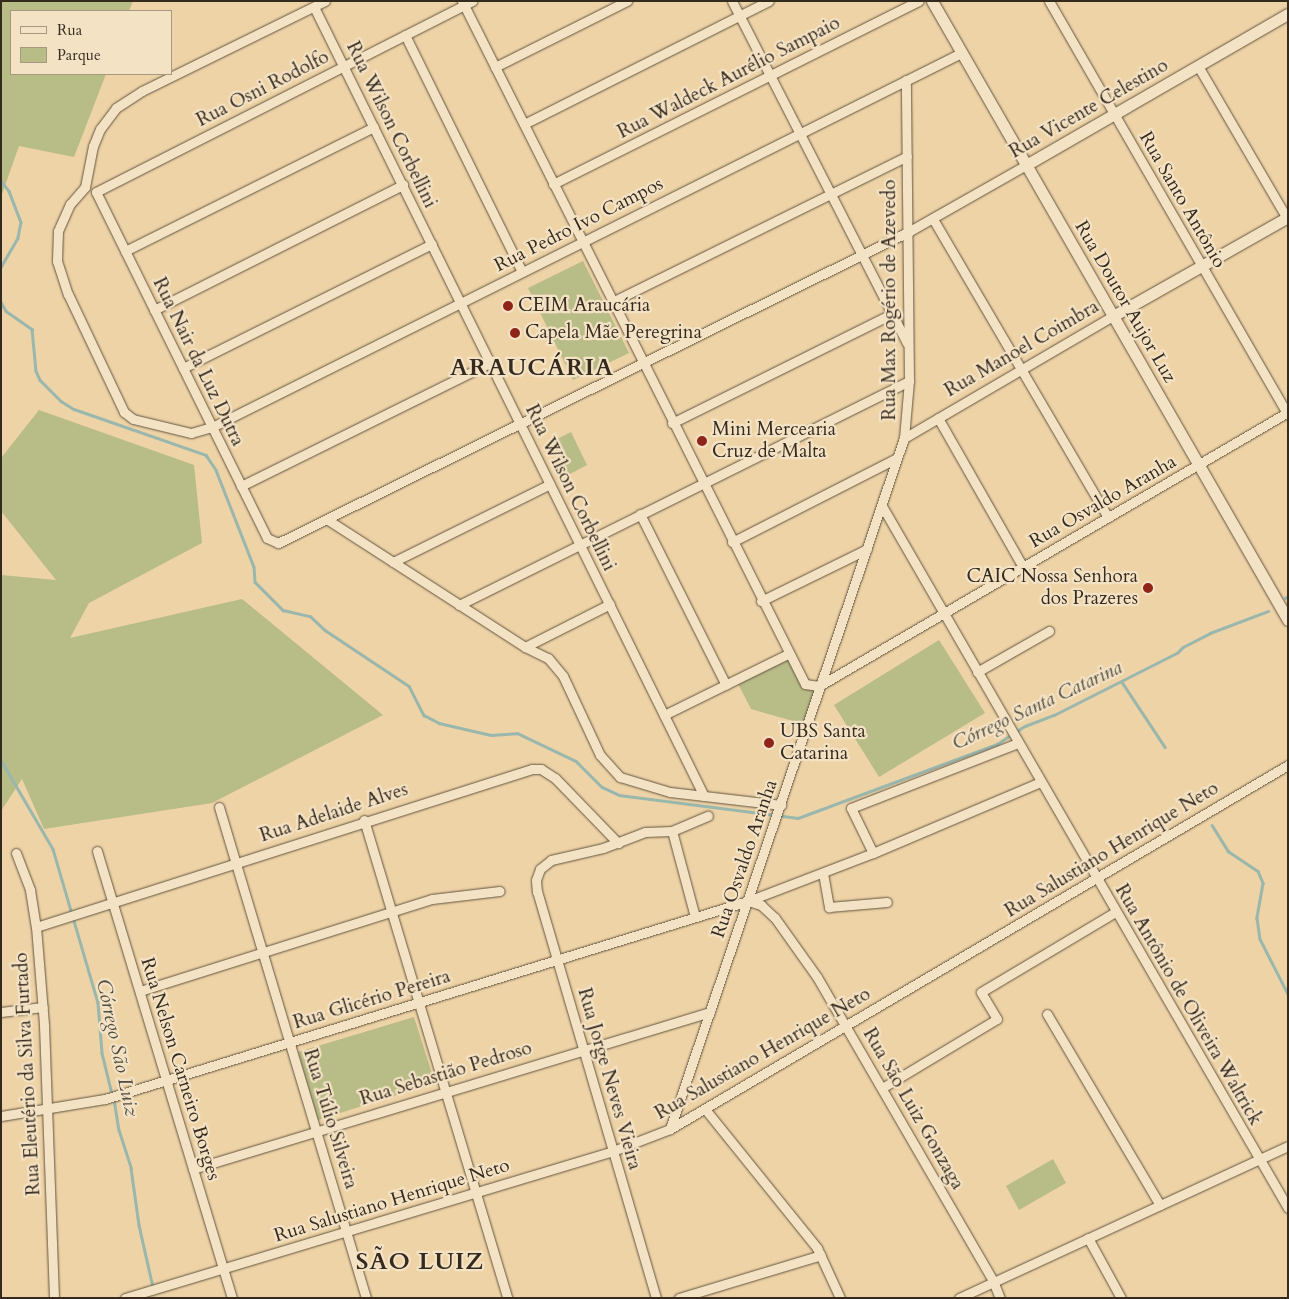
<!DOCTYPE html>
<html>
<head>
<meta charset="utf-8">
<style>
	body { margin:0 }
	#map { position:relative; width:1289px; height:1299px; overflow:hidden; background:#eed3a6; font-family:Cardo,serif }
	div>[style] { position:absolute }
	.green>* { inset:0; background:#b8bc87 }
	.stream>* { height:2.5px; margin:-1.25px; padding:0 1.25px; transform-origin:1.25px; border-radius:1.25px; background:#9ab7ad }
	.roads { filter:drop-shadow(0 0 1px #625440) drop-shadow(0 0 1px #625440) }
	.minor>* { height:9px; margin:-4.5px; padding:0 4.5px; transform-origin:4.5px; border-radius:4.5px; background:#f4e2c5 }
	.tertiary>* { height:11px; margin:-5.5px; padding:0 5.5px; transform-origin:5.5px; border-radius:5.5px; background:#f4e2c5 }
	.dots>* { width:14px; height:14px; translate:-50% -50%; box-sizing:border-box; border:2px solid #f4e2c5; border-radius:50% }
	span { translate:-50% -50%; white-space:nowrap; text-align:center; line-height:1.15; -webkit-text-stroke:4.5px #f4e2c5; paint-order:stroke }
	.street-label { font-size:19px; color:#342a1e }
	.poi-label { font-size:19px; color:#342a1e }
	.left { translate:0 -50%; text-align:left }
	.right { translate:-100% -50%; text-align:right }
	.water-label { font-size:20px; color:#4e4d42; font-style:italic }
	.district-label { font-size:24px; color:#342a1e; font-weight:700; letter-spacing:1px }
	.frame { position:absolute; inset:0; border:2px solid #342a1e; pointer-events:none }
	.legend { position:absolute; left:10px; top:10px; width:162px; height:65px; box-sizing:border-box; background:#f4e2c5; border:1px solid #a79882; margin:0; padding:6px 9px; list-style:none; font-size:15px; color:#342a1e }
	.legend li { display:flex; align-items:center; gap:10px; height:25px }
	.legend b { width:25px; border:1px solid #a79882 }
</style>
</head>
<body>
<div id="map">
	<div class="green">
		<i style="clip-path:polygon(1px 1px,133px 1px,129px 11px,11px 11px,11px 74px,106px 74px,74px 157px,19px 146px,1px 197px)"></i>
		<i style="clip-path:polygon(583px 261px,629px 353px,573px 380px,528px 288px)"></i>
		<i style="clip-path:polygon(39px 410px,194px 465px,202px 543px,89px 603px,70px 638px,242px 599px,383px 715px,212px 803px,44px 829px,22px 779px,1px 811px,1px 575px,56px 580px,1px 511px,1px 458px)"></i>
		<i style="clip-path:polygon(571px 432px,587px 465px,568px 475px,551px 442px)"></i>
		<i style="clip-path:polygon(939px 640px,985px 713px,879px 777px,834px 705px)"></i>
		<i style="clip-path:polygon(788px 654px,800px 678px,819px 686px,807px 725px,751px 709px,736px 680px)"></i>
		<i style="clip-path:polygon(414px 1017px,435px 1083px,318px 1120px,298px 1052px)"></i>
		<i style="clip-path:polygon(1053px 1159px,1066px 1183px,1019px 1210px,1006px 1186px)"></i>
	</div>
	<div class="stream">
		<i style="left:1px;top:181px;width:13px;rotate:51deg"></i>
		<i style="left:9px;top:191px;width:33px;rotate:69deg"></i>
		<i style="left:21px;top:222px;width:16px;rotate:101deg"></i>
		<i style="left:18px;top:238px;width:34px;rotate:120deg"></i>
		<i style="left:1px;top:302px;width:10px;rotate:61deg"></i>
		<i style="left:6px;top:311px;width:32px;rotate:35deg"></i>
		<i style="left:32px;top:329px;width:42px;rotate:84.6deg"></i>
		<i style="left:36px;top:371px;width:10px;rotate:66deg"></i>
		<i style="left:40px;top:380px;width:30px;rotate:45deg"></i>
		<i style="left:61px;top:401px;width:15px;rotate:32deg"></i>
		<i style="left:74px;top:409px;width:140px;rotate:19.2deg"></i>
		<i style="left:206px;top:455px;width:18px;rotate:56deg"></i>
		<i style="left:216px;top:470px;width:104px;rotate:68.6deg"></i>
		<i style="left:254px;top:567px;width:15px;rotate:86deg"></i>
		<i style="left:255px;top:582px;width:40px;rotate:45deg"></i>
		<i style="left:283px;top:610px;width:28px;rotate:13deg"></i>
		<i style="left:310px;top:616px;width:21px;rotate:43deg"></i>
		<i style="left:325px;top:630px;width:101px;rotate:33.7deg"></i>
		<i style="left:409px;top:686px;width:33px;rotate:63deg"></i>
		<i style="left:424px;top:715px;width:17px;rotate:28deg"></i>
		<i style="left:439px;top:723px;width:53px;rotate:13deg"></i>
		<i style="left:491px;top:735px;width:26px;rotate:-4deg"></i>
		<i style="left:517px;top:733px;width:65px;rotate:25.4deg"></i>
		<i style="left:576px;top:761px;width:37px;rotate:45deg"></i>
		<i style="left:602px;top:787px;width:19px;rotate:25deg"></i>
		<i style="left:619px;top:795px;width:180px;rotate:7.3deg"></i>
		<i style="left:798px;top:818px;width:212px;rotate:-20.4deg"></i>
		<i style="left:997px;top:744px;width:33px;rotate:-33deg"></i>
		<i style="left:1025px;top:726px;width:31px;rotate:-21deg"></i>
		<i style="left:1054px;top:715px;width:138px;rotate:-26.8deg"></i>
		<i style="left:1177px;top:653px;width:8px;rotate:-45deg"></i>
		<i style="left:1183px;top:647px;width:30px;rotate:-27deg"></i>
		<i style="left:1210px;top:633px;width:62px;rotate:-20.8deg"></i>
		<i style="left:1285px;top:598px;width:4px;rotate:-34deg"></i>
		<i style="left:1122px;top:682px;width:78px;rotate:56.5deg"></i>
		<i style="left:1px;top:760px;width:103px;rotate:59.7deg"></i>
		<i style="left:53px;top:849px;width:160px;rotate:73.7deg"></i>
		<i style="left:98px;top:1003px;width:50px;rotate:85.4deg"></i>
		<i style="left:102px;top:1053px;width:42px;rotate:76.3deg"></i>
		<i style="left:1212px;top:825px;width:31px;rotate:58deg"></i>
		<i style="left:1228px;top:851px;width:36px;rotate:34deg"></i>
		<i style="left:1258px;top:871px;width:13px;rotate:67deg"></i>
		<i style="left:1263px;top:883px;width:36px;rotate:100deg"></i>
		<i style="left:1257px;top:918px;width:21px;rotate:82deg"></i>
		<i style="left:1260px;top:939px;width:62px;rotate:63deg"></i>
		<i style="left:114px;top:1099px;width:31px;rotate:81deg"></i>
		<i style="left:119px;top:1130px;width:40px;rotate:72deg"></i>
		<i style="left:131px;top:1168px;width:58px;rotate:82deg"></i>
		<i style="left:139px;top:1225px;width:64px;rotate:77.3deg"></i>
	</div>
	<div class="roads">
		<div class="minor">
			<i style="left:325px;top:1px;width:204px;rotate:153.8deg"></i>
			<i style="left:142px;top:91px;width:31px;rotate:147deg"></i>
			<i style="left:116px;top:108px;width:26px;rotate:127deg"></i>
			<i style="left:100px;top:129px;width:18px;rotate:112deg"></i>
			<i style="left:93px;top:146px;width:42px;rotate:101deg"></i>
			<i style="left:85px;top:187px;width:23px;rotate:131deg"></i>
			<i style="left:70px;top:204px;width:30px;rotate:114deg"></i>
			<i style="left:58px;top:231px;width:30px;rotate:92deg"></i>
			<i style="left:57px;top:261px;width:35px;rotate:72deg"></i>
			<i style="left:68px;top:294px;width:131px;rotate:64.6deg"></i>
			<i style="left:124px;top:412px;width:11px;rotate:38deg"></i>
			<i style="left:133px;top:419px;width:60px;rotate:13.6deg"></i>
			<i style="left:191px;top:433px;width:22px;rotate:-16deg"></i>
			<i style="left:212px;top:427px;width:837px;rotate:-26.53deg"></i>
			<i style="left:462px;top:1px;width:764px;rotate:63.33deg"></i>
			<i style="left:805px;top:684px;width:14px;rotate:8deg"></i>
			<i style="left:819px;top:686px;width:543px;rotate:-30.29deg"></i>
			<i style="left:732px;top:1px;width:384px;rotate:62.9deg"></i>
			<i style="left:1049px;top:1px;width:478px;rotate:60deg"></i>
			<i style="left:314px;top:7px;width:880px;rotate:63.7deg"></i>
			<i style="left:405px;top:35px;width:264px;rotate:63.7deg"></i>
			<i style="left:1198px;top:66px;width:178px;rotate:59.7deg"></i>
			<i style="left:495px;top:67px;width:148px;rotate:-26.6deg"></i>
			<i style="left:524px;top:124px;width:274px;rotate:-26.7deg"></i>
			<i style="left:553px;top:184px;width:409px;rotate:-26.6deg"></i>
			<i style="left:96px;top:192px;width:386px;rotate:63.7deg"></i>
			<i style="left:267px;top:538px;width:12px;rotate:24deg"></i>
			<i style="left:278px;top:543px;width:703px;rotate:-26.27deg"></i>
			<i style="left:908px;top:232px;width:136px;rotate:-29.6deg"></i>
			<i style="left:96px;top:192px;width:422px;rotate:-26.9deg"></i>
			<i style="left:933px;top:219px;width:346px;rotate:59.6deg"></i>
			<i style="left:125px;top:251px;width:278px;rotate:-26.5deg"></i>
			<i style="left:612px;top:302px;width:329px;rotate:-26.3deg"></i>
			<i style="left:154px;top:310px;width:279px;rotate:-26.7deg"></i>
			<i style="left:183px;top:368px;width:278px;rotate:-26.5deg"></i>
			<i style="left:938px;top:418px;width:172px;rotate:60.3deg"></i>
			<i style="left:672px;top:423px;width:246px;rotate:-26.4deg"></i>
			<i style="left:904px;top:438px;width:242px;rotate:-30.3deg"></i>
			<i style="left:241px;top:486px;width:278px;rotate:-26.3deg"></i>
			<i style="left:882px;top:506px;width:811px;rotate:59.96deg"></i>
			<i style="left:640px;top:514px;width:191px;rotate:63.3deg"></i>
			<i style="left:328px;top:520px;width:234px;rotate:32.8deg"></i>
			<i style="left:525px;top:647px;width:25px;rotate:26deg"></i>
			<i style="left:548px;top:658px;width:23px;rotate:50deg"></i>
			<i style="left:563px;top:676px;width:87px;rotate:64.9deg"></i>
			<i style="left:600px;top:755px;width:30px;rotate:48deg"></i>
			<i style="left:620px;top:777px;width:52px;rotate:16.7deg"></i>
			<i style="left:670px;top:792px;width:112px;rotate:6.7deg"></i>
			<i style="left:732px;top:542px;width:185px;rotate:-27deg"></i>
			<i style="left:393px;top:562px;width:175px;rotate:-26.4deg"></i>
			<i style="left:761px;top:601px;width:118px;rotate:-26.1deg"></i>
			<i style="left:459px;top:605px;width:503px;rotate:-26.46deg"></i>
			<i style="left:525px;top:647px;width:95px;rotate:-26.8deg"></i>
			<i style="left:977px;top:672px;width:83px;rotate:-29.7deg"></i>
			<i style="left:664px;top:715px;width:138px;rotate:-26.2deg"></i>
			<i style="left:219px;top:807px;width:513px;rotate:73.33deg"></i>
			<i style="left:364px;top:820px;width:499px;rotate:73.3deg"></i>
			<i style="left:672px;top:831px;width:89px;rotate:75deg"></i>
			<i style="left:97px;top:851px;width:467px;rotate:73.2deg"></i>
			<i style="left:16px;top:853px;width:40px;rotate:69deg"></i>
			<i style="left:30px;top:890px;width:37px;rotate:81deg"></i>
			<i style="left:36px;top:927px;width:98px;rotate:85.3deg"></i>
			<i style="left:44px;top:1025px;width:273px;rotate:87.9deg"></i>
			<i style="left:873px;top:853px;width:50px;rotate:-116.1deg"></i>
			<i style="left:851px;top:808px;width:179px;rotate:-21.3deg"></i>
			<i style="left:823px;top:873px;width:35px;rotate:80deg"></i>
			<i style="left:829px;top:907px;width:58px;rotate:-4.9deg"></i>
			<i style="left:748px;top:901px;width:14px;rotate:17deg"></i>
			<i style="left:761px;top:905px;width:19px;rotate:43deg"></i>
			<i style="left:775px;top:918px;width:72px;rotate:54.6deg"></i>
			<i style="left:817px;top:977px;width:351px;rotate:59.9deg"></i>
			<i style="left:993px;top:1281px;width:18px;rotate:68deg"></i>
			<i style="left:36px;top:927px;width:521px;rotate:-17.67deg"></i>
			<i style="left:532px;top:769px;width:9px"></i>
			<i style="left:541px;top:769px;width:17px;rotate:33deg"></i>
			<i style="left:555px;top:778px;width:91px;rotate:45.9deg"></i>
			<i style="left:140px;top:991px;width:306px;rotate:-17.5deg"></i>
			<i style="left:432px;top:899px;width:68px;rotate:-6.7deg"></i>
			<i style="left:1px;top:1012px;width:42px;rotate:-6.8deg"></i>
			<i style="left:1047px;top:1014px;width:222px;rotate:59.4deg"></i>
			<i style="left:882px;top:1088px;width:134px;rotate:-31deg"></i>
			<i style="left:997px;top:1019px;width:31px;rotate:-121deg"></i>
			<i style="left:981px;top:992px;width:156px;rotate:-30.8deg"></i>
			<i style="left:705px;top:1109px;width:179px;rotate:51.1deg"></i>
			<i style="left:817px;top:1248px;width:55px;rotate:65.3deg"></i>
			<i style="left:1px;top:1116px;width:105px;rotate:-9.3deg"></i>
			<i style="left:105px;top:1099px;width:673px;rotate:-17.12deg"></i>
			<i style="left:748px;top:901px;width:134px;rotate:-21deg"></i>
			<i style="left:873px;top:853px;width:181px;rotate:-23deg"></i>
			<i style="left:670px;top:1129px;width:730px;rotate:-71.29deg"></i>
			<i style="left:904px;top:438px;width:57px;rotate:-85deg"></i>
			<i style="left:909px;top:381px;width:301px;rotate:-90.6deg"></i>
			<i style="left:193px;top:1169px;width:540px;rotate:-16.89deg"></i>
			<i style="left:1088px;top:1238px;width:68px;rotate:61.2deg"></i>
			<i style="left:125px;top:1298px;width:510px;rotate:-16.76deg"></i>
			<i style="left:613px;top:1151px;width:61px;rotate:-21.1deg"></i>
			<i style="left:670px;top:1129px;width:717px;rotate:-30.5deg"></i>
			<i style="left:656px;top:1298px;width:423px;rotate:-106.3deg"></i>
			<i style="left:537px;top:892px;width:12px;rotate:-95deg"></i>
			<i style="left:536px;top:880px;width:12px;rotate:-70deg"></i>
			<i style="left:540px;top:869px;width:14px;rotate:-39deg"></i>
			<i style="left:551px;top:860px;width:53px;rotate:-13deg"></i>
			<i style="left:603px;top:848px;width:45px;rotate:-20.9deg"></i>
			<i style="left:645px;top:832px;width:27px;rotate:-2deg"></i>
			<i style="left:672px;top:831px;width:39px;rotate:-23deg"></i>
			<i style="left:679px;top:1298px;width:148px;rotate:-16.8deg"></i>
			<i style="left:959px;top:1298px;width:362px;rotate:-24.8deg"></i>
		</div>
		<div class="tertiary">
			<i style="left:932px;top:1px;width:714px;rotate:60.1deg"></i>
			<i style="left:1026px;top:165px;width:302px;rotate:-30deg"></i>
			<i style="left:1113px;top:316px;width:201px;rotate:-29.5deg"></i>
		</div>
	</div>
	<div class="dots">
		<i style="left:508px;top:306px;background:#8f2418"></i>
		<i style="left:515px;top:333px;background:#8f2418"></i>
		<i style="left:702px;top:441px;background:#8f2418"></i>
		<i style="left:1148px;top:588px;background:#8f2418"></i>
		<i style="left:769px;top:743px;background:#8f2418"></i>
	</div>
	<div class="street-label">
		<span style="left:729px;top:78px;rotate:-27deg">Rua Waldeck Aurélio Sampaio</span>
		<span style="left:263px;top:89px;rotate:-27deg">Rua Osni Rodolfo</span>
		<span style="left:1089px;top:109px;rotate:-30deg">Rua Vicente Celestino</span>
		<span style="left:391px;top:125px;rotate:64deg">Rua Wilson Corbellini</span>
		<span style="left:1182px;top:200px;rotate:60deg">Rua Santo Antônio</span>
		<span style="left:579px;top:225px;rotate:-27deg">Rua Pedro Ivo Campos</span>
		<span style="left:890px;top:300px;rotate:-90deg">Rua Max Rogério de Azevedo</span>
		<span style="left:1125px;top:302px;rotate:60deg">Rua Doutor Aujor Luz</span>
		<span style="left:1022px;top:349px;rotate:-30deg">Rua Manoel Coimbra</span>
		<span style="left:198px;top:362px;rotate:64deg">Rua Nair da Luz Dutra</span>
		<span style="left:570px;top:488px;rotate:64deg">Rua Wilson Corbellini</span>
		<span style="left:1103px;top:502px;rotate:-30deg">Rua Osvaldo Aranha</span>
		<span style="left:334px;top:813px;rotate:-18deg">Rua Adelaide Alves</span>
		<span style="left:1112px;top:850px;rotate:-31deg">Rua Salustiano Henrique Neto</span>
		<span style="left:745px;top:859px;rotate:-71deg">Rua Osvaldo Aranha</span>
		<span style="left:372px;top:1000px;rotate:-17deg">Rua Glicério Pereira</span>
		<span style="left:1188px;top:1005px;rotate:60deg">Rua Antônio de Oliveira Waltrick</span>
		<span style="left:763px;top:1054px;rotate:-30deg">Rua Salustiano Henrique Neto</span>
		<span style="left:180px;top:1069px;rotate:73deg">Rua Nelson Carneiro Borges</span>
		<span style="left:28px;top:1074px;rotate:-93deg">Rua Eleutério da Silva Furtado</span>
		<span style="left:446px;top:1074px;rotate:-17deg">Rua Sebastião Pedroso</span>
		<span style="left:609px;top:1079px;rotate:74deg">Rua Jorge Neves Vieira</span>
		<span style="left:913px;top:1109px;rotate:60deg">Rua São Luiz Gonzaga</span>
		<span style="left:330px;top:1119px;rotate:73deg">Rua Túlio Silveira</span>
		<span style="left:392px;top:1201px;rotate:-17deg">Rua Salustiano Henrique Neto</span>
	</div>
	<div class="poi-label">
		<span class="left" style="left:518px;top:306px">CEIM Araucária</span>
		<span class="left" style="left:525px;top:333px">Capela Mãe Peregrina</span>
		<span class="left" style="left:712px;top:441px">Mini Mercearia<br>Cruz de Malta</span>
		<span class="right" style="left:1138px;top:588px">CAIC Nossa Senhora<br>dos Prazeres</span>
		<span class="left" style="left:780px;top:743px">UBS Santa<br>Catarina</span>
	</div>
	<div class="water-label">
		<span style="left:1037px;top:705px;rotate:-25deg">Córrego Santa Catarina</span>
		<span style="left:118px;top:1048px;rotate:78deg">Córrego São Luiz</span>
	</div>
	<div class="district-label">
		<span style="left:532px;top:368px">ARAUCÁRIA</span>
		<span style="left:420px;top:1262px">SÃO LUIZ</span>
	</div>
	<div class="frame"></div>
	<ul class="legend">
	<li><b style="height:6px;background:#f4e2c5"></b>Rua</li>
	<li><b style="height:14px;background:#b8bc87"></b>Parque</li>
	</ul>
</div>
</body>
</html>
